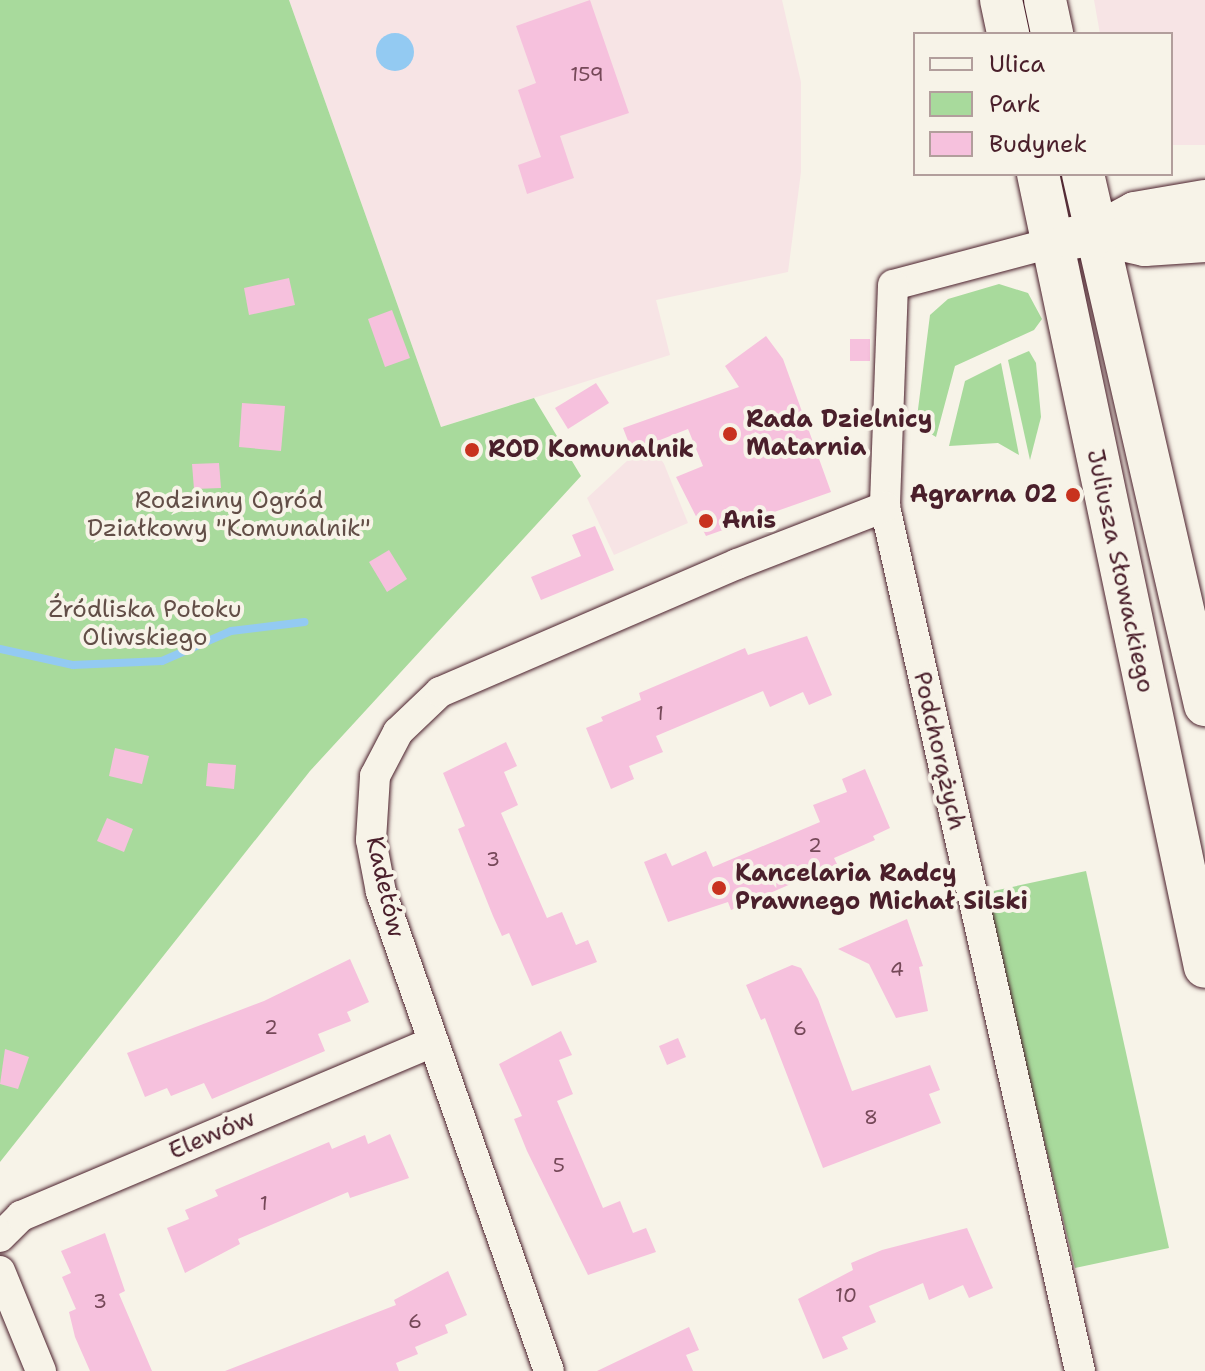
<!DOCTYPE html>
<html>
<head>
<meta charset="utf-8">
<style>
	body { margin:0 }
	#map { position:relative; width:1205px; height:1371px; overflow:hidden; background:#f7f3e8; font-family:"Shantell Sans",sans-serif }
	div>[style] { position:absolute }
	.built>* { inset:0; background:#f7e4e5 }
	.green>* { inset:0; background:#a8da9c }
	.water>* { inset:0; background:#93caf2 }
	.round { border-radius:50% }
	.stream>* { height:8px; margin:-4px; padding:0 4px; transform-origin:4px; border-radius:4px; background:#93caf2 }
	.building>* { inset:0; background:#f6c1dd }
	.roads { filter:drop-shadow(0 0 2px #4a1f2b) drop-shadow(0 0 2px #4a1f2b) }
	.street>* { height:30px; margin:-15px; padding:0 15px; transform-origin:15px; border-radius:15px; background:#f7f3e8 }
	.secondary>* { height:42px; margin:-21px; padding:0 21px; transform-origin:21px; border-radius:21px; background:#f7f3e8 }
	.dots>* { width:22px; height:22px; translate:-50% -50%; box-sizing:border-box; border:4px solid #f7f3e8; border-radius:50% }
	span { translate:-50% -50%; white-space:nowrap; text-align:center; line-height:1.15; -webkit-text-stroke:8px #f7f3e8; paint-order:stroke }
	.number-label { font-size:20px; color:#754858 }
	.number-label span { -webkit-text-stroke-width:0 }
	.poi-label { font-size:24px; color:#4a1f2b; font-weight:700 }
	.left { translate:0 -50%; text-align:left }
	.right { translate:-100% -50%; text-align:right }
	.park-label { font-size:24px; color:#624e47 }
	.street-label { font-size:24px; color:#4a1f2b }
	.legend { position:absolute; left:913px; top:32px; width:260px; height:144px; box-sizing:border-box; background:#f7f3e8; border:2px solid #b29e9c; margin:0; padding:10px 14px; list-style:none; font-size:24px; color:#4a1f2b }
	.legend li { display:flex; align-items:center; gap:16px; height:40px }
	.legend b { width:40px; border:2px solid #b29e9c }
</style>
</head>
<body>
<div id="map">
	<div class="built">
		<i style="clip-path:polygon(289px 0,782px 0,801px 82px,801px 172px,788px 272px,656px 300px,670px 355px,441px 427px)"></i>
		<i style="clip-path:polygon(1094px 0,1205px 0,1205px 145px,1171px 145px,1171px 34px,1100px 34px)"></i>
		<i style="clip-path:polygon(658px 449px,688px 523px,614px 555px,587px 498px,628px 460px)"></i>
	</div>
	<div class="green">
		<i style="clip-path:polygon(0 0,289px 0,441px 427px,534px 398px,581px 476px,310px 771px,0 1162px)"></i>
		<i style="clip-path:polygon(999px 284px,1028px 293px,1042px 319px,1034px 330px,955px 366px,936px 437px,916px 425px,930px 315px,948px 299px)"></i>
		<i style="clip-path:polygon(1029px 351px,1036px 363px,1041px 417px,1030px 460px,1008px 360px)"></i>
		<i style="clip-path:polygon(1001px 363px,1019px 455px,998px 443px,949px 446px,965px 381px)"></i>
		<i style="clip-path:polygon(1086px 871px,1169px 1248px,1075px 1268px,984px 893px)"></i>
	</div>
	<div class="water">
		<i class="round" style="left:376px;top:33px;width:38px;height:38px"></i>
	</div>
	<div class="stream">
		<i style="left:0;top:649px;width:75px;rotate:12.4deg"></i>
		<i style="left:73px;top:665px;width:89px;rotate:-2.6deg"></i>
		<i style="left:162px;top:661px;width:75px;rotate:-23.5deg"></i>
		<i style="left:231px;top:631px;width:74px;rotate:-7deg"></i>
	</div>
	<div class="building">
		<i style="clip-path:polygon(590px 0,629px 113px,560px 136px,574px 178px,527px 194px,518px 165px,541px 157px,518px 90px,536px 83px,516px 26px)"></i>
		<i style="clip-path:polygon(289px 278px,295px 305px,249px 315px,244px 288px)"></i>
		<i style="clip-path:polygon(392px 310px,410px 358px,385px 367px,368px 319px)"></i>
		<i style="clip-path:polygon(766px 336px,783px 359px,831px 492px,706px 536px,676px 477px,703px 466px,688px 429px,632px 451px,623px 428px,739px 387px,725px 366px)"></i>
		<i style="clip-path:polygon(850px 339px,870px 339px,870px 361px,850px 361px)"></i>
		<i style="clip-path:polygon(596px 383px,609px 403px,568px 429px,555px 408px)"></i>
		<i style="clip-path:polygon(242px 403px,285px 406px,281px 451px,239px 447px)"></i>
		<i style="clip-path:polygon(219px 463px,221px 488px,194px 489px,192px 464px)"></i>
		<i style="clip-path:polygon(595px 526px,614px 570px,541px 600px,531px 577px,581px 556px,572px 535px)"></i>
		<i style="clip-path:polygon(389px 550px,407px 579px,387px 592px,369px 562px)"></i>
		<i style="clip-path:polygon(807px 636px,832px 695px,809px 705px,803px 692px,770px 707px,763px 691px,656px 736px,663px 752px,629px 766px,634px 779px,611px 789px,586px 728px,603px 721px,601px 717px,641px 700px,639px 693px,745px 648px,748px 655px)"></i>
		<i style="clip-path:polygon(506px 742px,517px 766px,504px 772px,518px 805px,501px 813px,547px 918px,562px 912px,576px 945px,588px 940px,597px 962px,532px 986px,509px 933px,502px 936px,493px 916px,458px 829px,465px 826px,443px 773px)"></i>
		<i style="clip-path:polygon(115px 748px,149px 756px,142px 784px,109px 776px)"></i>
		<i style="clip-path:polygon(208px 763px,236px 765px,234px 789px,206px 786px)"></i>
		<i style="clip-path:polygon(865px 769px,890px 828px,873px 836px,875px 840px,834px 858px,837px 864px,731px 910px,728px 902px,668px 922px,644px 862px,666px 853px,672px 866px,706px 851px,713px 867px,820px 822px,813px 805px,847px 792px,842px 779px)"></i>
		<i style="clip-path:polygon(107px 818px,133px 829px,124px 852px,97px 841px)"></i>
		<i style="clip-path:polygon(907px 919px,923px 966px,919px 967px,928px 1011px,896px 1018px,869px 964px,838px 949px)"></i>
		<i style="clip-path:polygon(350px 959px,369px 1002px,347px 1012px,351px 1021px,318px 1034px,325px 1051px,212px 1099px,204px 1083px,171px 1096px,167px 1088px,145px 1097px,127px 1053px,264px 1001px)"></i>
		<i style="clip-path:polygon(792px 965px,801px 968px,818px 999px,852px 1091px,930px 1065px,940px 1090px,929px 1094px,941px 1123px,823px 1168px,765px 1018px,761px 1020px,746px 985px)"></i>
		<i style="clip-path:polygon(561px 1031px,572px 1055px,559px 1060px,573px 1094px,557px 1101px,603px 1208px,620px 1201px,633px 1233px,646px 1228px,656px 1252px,588px 1275px,527px 1151px,514px 1119px,522px 1116px,499px 1064px)"></i>
		<i style="clip-path:polygon(678px 1038px,686px 1057px,667px 1065px,659px 1046px)"></i>
		<i style="clip-path:polygon(5px 1049px,29px 1057px,18px 1089px,0 1084px)"></i>
		<i style="clip-path:polygon(390px 1134px,409px 1178px,350px 1198px,348px 1192px,238px 1239px,240px 1244px,185px 1273px,167px 1228px,189px 1219px,185px 1210px,218px 1196px,215px 1190px,329px 1142px,332px 1149px,365px 1135px,368px 1144px)"></i>
		<i style="clip-path:polygon(967px 1228px,993px 1288px,969px 1298px,963px 1285px,929px 1300px,923px 1283px,869px 1306px,876px 1322px,842px 1337px,848px 1349px,823px 1359px,798px 1299px,853px 1270px,851px 1263px,882px 1250px)"></i>
		<i style="clip-path:polygon(105px 1233px,125px 1291px,119px 1294px,152px 1371px,90px 1371px,75px 1337px,69px 1312px,76px 1309px,62px 1277px,71px 1273px,61px 1251px)"></i>
		<i style="clip-path:polygon(448px 1271px,467px 1315px,445px 1325px,448px 1333px,415px 1347px,418px 1354px,396px 1363px,399px 1371px,225px 1371px,396px 1305px,394px 1300px)"></i>
		<i style="clip-path:polygon(689px 1327px,699px 1350px,686px 1355px,693px 1371px,597px 1371px)"></i>
	</div>
	<div class="roads">
		<div class="street">
			<i style="left:1051px;top:243px;width:163px;rotate:165.1deg"></i>
			<i style="left:893px;top:285px;width:222px;rotate:92.1deg"></i>
			<i style="left:885px;top:507px;width:886px;rotate:77.28deg"></i>
			<i style="left:0;top:1237px;width:30px;rotate:-45deg"></i>
			<i style="left:21px;top:1216px;width:445px;rotate:-22.9deg"></i>
			<i style="left:0;top:1271px;width:108px;rotate:67.7deg"></i>
			<i style="left:549px;top:1371px;width:508px;rotate:-109.33deg"></i>
			<i style="left:381px;top:892px;width:53px;rotate:-100.9deg"></i>
			<i style="left:371px;top:840px;width:64px;rotate:-86.4deg"></i>
			<i style="left:375px;top:776px;width:50px;rotate:-62.4deg"></i>
			<i style="left:398px;top:732px;width:58px;rotate:-43.6deg"></i>
			<i style="left:440px;top:692px;width:323px;rotate:-23.3deg"></i>
			<i style="left:737px;top:564px;width:159px;rotate:-21.1deg"></i>
		</div>
		<div class="secondary">
			<i style="left:1001px;top:0;width:35px;rotate:78deg"></i>
			<i style="left:1045px;top:0;width:35px;rotate:78deg"></i>
			<i style="left:1038px;top:174px;width:810px;rotate:78.11deg"></i>
			<i style="left:1083px;top:174px;width:545px;rotate:77.06deg"></i>
			<i style="left:1096px;top:234px;width:50px;rotate:12.7deg"></i>
			<i style="left:1145px;top:245px;width:60px;rotate:-3.8deg"></i>
			<i style="left:1072px;top:238px;width:24px;rotate:-9deg"></i>
			<i style="left:1096px;top:234px;width:44px;rotate:-28.3deg"></i>
			<i style="left:1135px;top:213px;width:71px;rotate:-9.7deg"></i>
		</div>
	</div>
	<div class="dots">
		<i style="left:730px;top:434px;background:#c8321e"></i>
		<i style="left:472px;top:450px;background:#c8321e"></i>
		<i style="left:1073px;top:495px;background:#c8321e"></i>
		<i style="left:706px;top:521px;background:#c8321e"></i>
		<i style="left:719px;top:888px;background:#c8321e"></i>
	</div>
	<div class="number-label">
		<span style="left:587px;top:74px">159</span>
		<span style="left:660px;top:713px">1</span>
		<span style="left:815px;top:845px">2</span>
		<span style="left:493px;top:859px">3</span>
		<span style="left:897px;top:969px">4</span>
		<span style="left:271px;top:1027px">2</span>
		<span style="left:800px;top:1028px">6</span>
		<span style="left:871px;top:1117px">8</span>
		<span style="left:559px;top:1165px">5</span>
		<span style="left:264px;top:1203px">1</span>
		<span style="left:846px;top:1295px">10</span>
		<span style="left:100px;top:1301px">3</span>
		<span style="left:415px;top:1321px">6</span>
	</div>
	<div class="poi-label">
		<span class="left" style="left:746px;top:434px">Rada Dzielnicy<br>Matarnia</span>
		<span class="left" style="left:488px;top:450px">ROD Komunalnik</span>
		<span class="right" style="left:1057px;top:495px">Agrarna 02</span>
		<span class="left" style="left:722px;top:521px">Anis</span>
		<span class="left" style="left:735px;top:888px">Kancelaria Radcy<br>Prawnego Michał Silski</span>
	</div>
	<div class="park-label">
		<span style="left:229px;top:515px">Rodzinny Ogród<br>Działkowy "Komunalnik"</span>
		<span style="left:145px;top:624px">Źródliska Potoku<br>Oliwskiego</span>
	</div>
	<div class="street-label">
		<span style="left:1120px;top:571px;rotate:78deg">Juliusza Słowackiego</span>
		<span style="left:939px;top:751px;rotate:77deg">Podchorążych</span>
		<span style="left:385px;top:887px;rotate:77deg">Kadetów</span>
		<span style="left:212px;top:1135px;rotate:-23deg">Elewów</span>
	</div>
	<ul class="legend">
	<li><b style="height:10px;background:#f7f3e8"></b>Ulica</li>
	<li><b style="height:22px;background:#a8da9c"></b>Park</li>
	<li><b style="height:22px;background:#f6c1dd"></b>Budynek</li>
	</ul>
</div>
</body>
</html>
